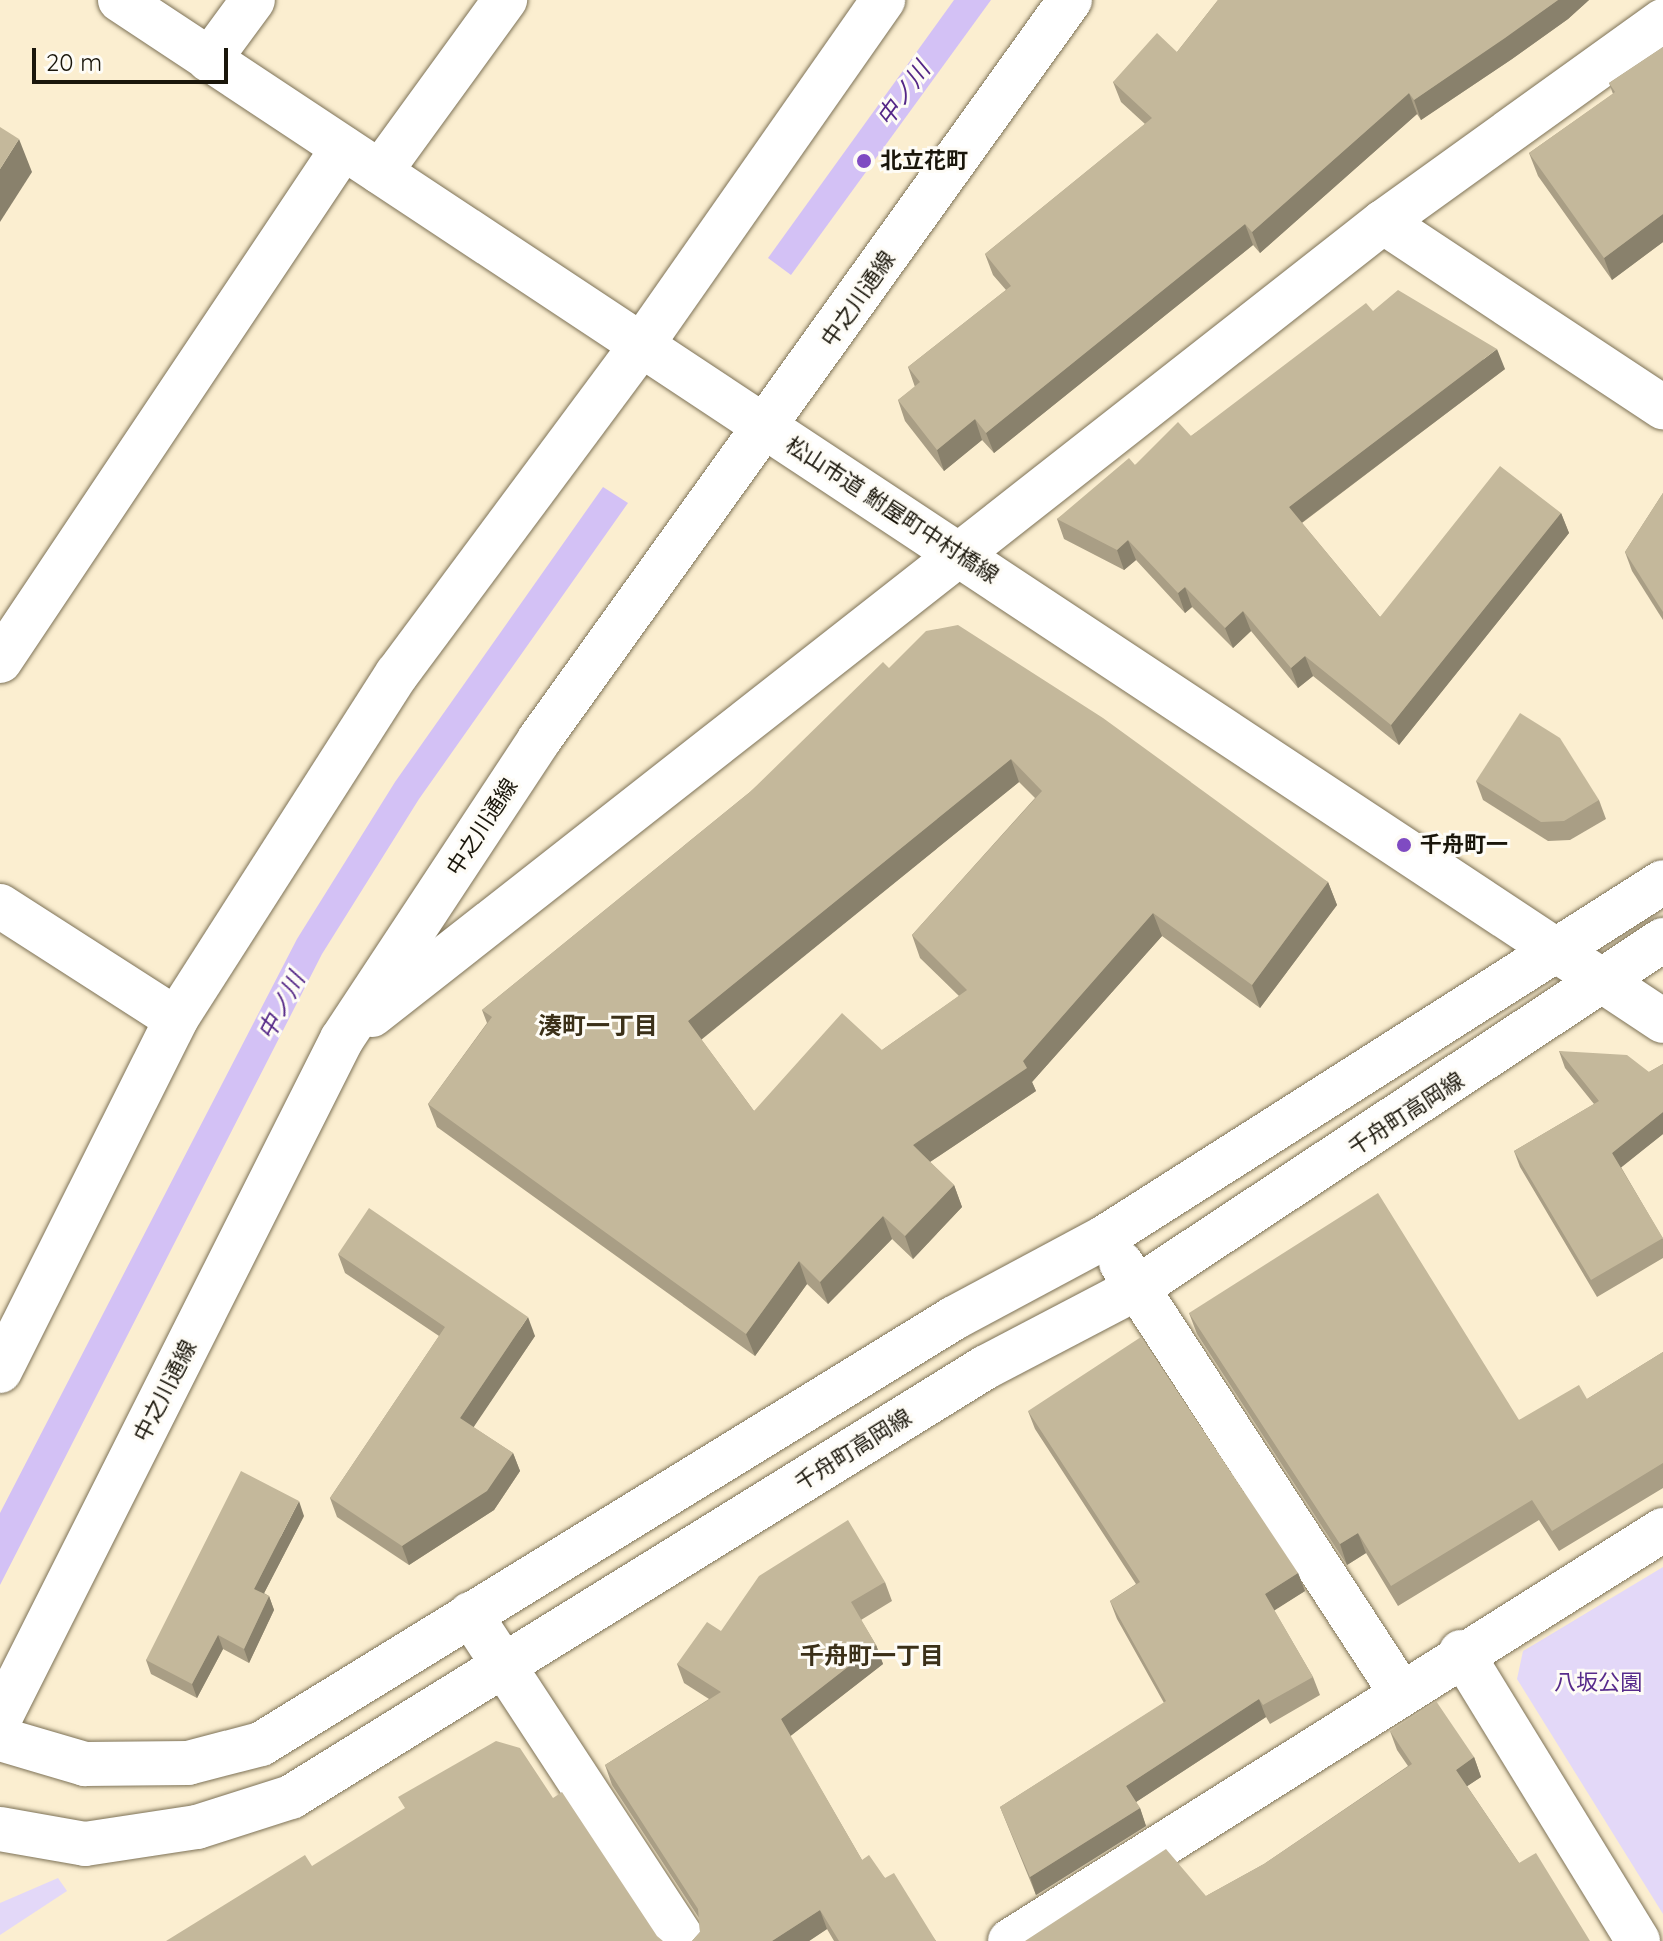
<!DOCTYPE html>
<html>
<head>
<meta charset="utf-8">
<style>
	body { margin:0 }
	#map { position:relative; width:1663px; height:1941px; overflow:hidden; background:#fbeed0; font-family:Quicksand,"Noto Sans JP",sans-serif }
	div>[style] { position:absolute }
	.green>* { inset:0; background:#e3d8f8 }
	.water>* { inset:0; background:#d3c1f5 }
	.roads { filter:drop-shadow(0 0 2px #7d7257) drop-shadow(0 0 2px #7d7257) }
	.minor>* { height:44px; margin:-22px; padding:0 22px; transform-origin:22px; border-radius:22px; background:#fff }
	.wall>* { inset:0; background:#a99e85 }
	.shaded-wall>* { inset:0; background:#89816c }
	.building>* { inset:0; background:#c4b89b }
	.dots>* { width:22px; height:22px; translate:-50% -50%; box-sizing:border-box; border:4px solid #fefcf6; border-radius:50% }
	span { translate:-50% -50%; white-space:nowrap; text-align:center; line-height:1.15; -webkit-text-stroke:6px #fefcf6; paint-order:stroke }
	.poi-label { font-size:22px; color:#1a160b; font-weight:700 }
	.left { translate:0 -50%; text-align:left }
	.street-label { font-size:22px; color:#1a160b }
	.park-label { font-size:22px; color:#572b8b }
	.water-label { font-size:24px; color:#542787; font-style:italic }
	.neighbourhood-label { font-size:24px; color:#3b3018; font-weight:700 }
	.scale { position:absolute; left:32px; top:48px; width:196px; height:36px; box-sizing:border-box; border:4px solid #1a160b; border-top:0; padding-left:10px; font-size:24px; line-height:28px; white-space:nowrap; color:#1a160b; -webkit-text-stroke:6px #fefcf6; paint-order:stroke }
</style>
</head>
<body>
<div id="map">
	<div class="green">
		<i style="clip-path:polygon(1663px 1567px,1663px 1914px,1517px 1679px,1523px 1651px)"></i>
		<i style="clip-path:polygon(58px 1878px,67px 1891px,0 1935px,0 1903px)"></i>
	</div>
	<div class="water">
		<i style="clip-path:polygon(954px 0,991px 0,791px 275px,768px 258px)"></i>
		<i style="clip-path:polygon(603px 487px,628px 503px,419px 799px,322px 954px,0 1585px,0 1513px,297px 939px,395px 782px)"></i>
	</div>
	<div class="roads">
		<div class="minor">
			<i style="left:120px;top:0;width:1850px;rotate:33.49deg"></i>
			<i style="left:209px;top:60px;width:74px;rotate:-53.7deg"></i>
			<i style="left:380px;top:172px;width:213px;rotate:-54deg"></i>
			<i style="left:1383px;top:222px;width:336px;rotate:33.5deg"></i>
			<i style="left:0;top:661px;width:617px;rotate:-56.23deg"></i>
			<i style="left:0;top:906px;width:209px;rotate:32.7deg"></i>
			<i style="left:372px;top:1015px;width:1285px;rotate:-38.11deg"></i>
			<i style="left:1383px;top:222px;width:345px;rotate:-35.7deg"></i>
			<i style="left:1121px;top:1263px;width:510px;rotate:56.93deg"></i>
			<i style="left:0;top:1371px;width:394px;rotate:-63.4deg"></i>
			<i style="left:176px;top:1019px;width:410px;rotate:-57.4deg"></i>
			<i style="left:397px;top:674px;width:412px;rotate:-53.4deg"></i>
			<i style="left:643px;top:343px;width:419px;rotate:-55deg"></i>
			<i style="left:470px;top:1614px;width:391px;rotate:56.8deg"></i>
			<i style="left:1461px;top:1652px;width:339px;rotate:58.5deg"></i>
			<i style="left:0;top:1718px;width:760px;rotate:-63.27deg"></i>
			<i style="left:342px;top:1039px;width:358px;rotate:-56.6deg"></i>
			<i style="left:539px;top:740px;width:911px;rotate:-54.34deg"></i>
			<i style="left:0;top:1739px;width:89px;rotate:16.4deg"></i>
			<i style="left:85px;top:1764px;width:103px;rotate:-0.6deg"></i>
			<i style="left:188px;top:1763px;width:75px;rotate:-14.6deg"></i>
			<i style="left:261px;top:1744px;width:813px;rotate:-31.58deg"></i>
			<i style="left:954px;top:1318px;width:171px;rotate:-28.2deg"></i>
			<i style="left:1105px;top:1237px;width:661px;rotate:-32.46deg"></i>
			<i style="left:0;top:1829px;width:86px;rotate:10deg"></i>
			<i style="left:85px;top:1844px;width:113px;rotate:-8.6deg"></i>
			<i style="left:197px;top:1827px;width:99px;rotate:-17.7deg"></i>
			<i style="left:291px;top:1797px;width:817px;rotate:-31.75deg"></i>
			<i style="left:986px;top:1367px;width:170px;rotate:-27.6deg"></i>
			<i style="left:1137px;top:1288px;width:631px;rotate:-33.49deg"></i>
			<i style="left:1010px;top:1941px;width:772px;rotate:-32.19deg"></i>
		</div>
	</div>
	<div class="wall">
		<i style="clip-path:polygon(1218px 0,1589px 0,1568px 19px,1512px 59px,1421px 120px,1417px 114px,1260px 253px,1253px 245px,994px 453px,982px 440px,944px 471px,905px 421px,898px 400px,915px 387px,908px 367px,1006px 290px,993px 275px,985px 254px,1145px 124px,1121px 102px,1113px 82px,1177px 52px)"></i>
		<i style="clip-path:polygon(1663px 47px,1663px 242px,1612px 280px,1538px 176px,1529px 153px,1613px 94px,1609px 83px)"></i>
		<i style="clip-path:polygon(1373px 311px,1505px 369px,1302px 523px,1380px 617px,1561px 513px,1569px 533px,1399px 745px,1313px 676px,1298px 688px,1251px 631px,1233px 648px,1192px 607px,1185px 613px,1136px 560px,1124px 570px,1064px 539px,1057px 519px,1135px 465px,1191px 436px)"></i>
		<i style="clip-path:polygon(1663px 493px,1663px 620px,1632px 571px,1625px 552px)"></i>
		<i style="clip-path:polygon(evenodd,889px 668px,1328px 882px,1337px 905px,1260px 1008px,1162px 936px,1032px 1082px,1036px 1091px,930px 1162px,954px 1185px,962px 1207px,913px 1259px,892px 1239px,828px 1304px,807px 1284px,755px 1356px,437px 1127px,428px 1104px,487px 1023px,482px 1010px,750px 792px,889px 668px,1019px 782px,1035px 798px,912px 935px,920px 958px,959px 996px,882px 1050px,754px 1111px,701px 1039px,1019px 782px)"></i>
		<i style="clip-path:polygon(1476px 781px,1599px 800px,1606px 819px,1570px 840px,1548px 841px,1483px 800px)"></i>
		<i style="clip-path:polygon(1559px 1051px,1649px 1072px,1663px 1064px,1663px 1134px,1621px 1167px,1663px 1239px,1663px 1258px,1597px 1297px,1520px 1167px,1514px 1151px,1594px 1104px,1565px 1068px)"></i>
		<i style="clip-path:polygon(338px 1254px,535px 1336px,473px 1427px,513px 1453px,520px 1471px,494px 1510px,409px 1565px,337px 1517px,330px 1498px,439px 1336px,345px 1273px)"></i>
		<i style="clip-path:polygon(1189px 1313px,1519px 1420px,1587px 1399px,1663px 1352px,1663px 1488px,1559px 1551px,1539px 1520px,1398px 1606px,1366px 1553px,1347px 1565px,1197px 1334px)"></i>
		<i style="clip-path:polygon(1028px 1411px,1298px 1573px,1305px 1591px,1274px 1610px,1313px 1677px,1320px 1695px,1270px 1724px,1266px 1717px,1136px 1802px,1140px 1808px,1146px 1826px,1036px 1895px,1000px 1807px,1164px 1703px,1117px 1619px,1110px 1601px,1136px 1584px,1035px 1429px)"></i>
		<i style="clip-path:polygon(304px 1516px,264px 1593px,269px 1596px,274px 1610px,249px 1663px,223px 1649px,197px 1698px,151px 1674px,146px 1660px)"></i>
		<i style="clip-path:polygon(885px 1582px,892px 1601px,861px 1620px,876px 1645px,883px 1664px,790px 1736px,862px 1860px,885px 1878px,936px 1941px,834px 1941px,827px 1929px,809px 1941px,692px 1941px,700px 1932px,699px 1918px,612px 1785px,605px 1765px,709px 1699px,684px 1683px,677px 1664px,721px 1631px)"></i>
		<i style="clip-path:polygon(1390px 1731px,1474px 1757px,1481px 1777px,1467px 1786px,1519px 1863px,1206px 1896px,1264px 1864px,1408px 1766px,1397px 1750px)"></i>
	</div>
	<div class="shaded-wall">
		<i style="clip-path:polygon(1558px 0,1589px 0,1568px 19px,1512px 59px,1421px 120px,1414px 100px)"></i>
		<i style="clip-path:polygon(1409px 93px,1417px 114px,1260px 253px,1252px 232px)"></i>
		<i style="clip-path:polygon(19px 139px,32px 172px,0 222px,0 169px)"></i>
		<i style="clip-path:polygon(1663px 214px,1663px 242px,1612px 280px,1604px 258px)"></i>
		<i style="clip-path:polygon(1245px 224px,1253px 245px,994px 453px,986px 433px)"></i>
		<i style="clip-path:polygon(1497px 349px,1505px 369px,1296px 527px,1289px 507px)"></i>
		<i style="clip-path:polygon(975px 419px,982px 440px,944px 471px,937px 450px)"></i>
		<i style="clip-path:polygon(1561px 513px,1569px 533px,1399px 745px,1391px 725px)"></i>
		<i style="clip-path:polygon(1128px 540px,1136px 560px,1124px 570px,1117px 550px)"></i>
		<i style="clip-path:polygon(1185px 587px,1192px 607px,1185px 613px,1178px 593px)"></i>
		<i style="clip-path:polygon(1243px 611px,1251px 631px,1233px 648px,1225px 628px)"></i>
		<i style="clip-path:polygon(1305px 656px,1313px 676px,1298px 688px,1291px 668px)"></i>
		<i style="clip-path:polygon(1011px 759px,1019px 782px,696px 1044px,688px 1021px)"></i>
		<i style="clip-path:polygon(1328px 882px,1337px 905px,1260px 1008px,1252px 985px)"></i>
		<i style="clip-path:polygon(1153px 913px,1162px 936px,1032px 1082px,1036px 1091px,921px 1168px,913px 1145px,1023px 1061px)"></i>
		<i style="clip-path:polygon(1663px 1112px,1663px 1134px,1618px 1170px,1612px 1153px)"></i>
		<i style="clip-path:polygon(954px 1185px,962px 1207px,913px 1259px,905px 1236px)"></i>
		<i style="clip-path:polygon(883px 1216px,892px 1239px,828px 1304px,820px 1282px)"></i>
		<i style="clip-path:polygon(799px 1261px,807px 1284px,755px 1356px,746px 1334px)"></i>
		<i style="clip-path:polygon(528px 1317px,535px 1336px,467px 1437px,460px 1418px)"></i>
		<i style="clip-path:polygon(513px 1453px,520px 1471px,494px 1510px,409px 1565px,402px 1546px)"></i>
		<i style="clip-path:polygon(299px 1501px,304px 1516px,259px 1603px,254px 1589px)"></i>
		<i style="clip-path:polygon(1358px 1533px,1366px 1553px,1347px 1565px,1340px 1544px)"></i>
		<i style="clip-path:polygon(1298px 1573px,1305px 1591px,1272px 1612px,1265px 1594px)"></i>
		<i style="clip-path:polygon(269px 1596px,274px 1610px,249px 1663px,244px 1649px)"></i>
		<i style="clip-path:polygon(218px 1635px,223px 1649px,197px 1698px,192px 1684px)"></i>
		<i style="clip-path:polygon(876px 1645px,883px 1664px,788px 1738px,781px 1719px)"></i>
		<i style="clip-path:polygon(1259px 1699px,1266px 1717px,1133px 1804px,1126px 1786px)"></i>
		<i style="clip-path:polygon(1474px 1757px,1481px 1777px,1463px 1789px,1456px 1770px)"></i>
		<i style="clip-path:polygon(1140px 1808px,1146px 1826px,1036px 1895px,1030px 1877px)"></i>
		<i style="clip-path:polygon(820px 1910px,827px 1929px,809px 1941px,772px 1941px)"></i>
	</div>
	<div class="building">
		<i style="clip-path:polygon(1218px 0,1558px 0,1505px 38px,1414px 100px,1409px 93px,1252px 232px,1245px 224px,986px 433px,975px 419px,937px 450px,898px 400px,920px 382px,908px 367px,1011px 286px,985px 254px,1152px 118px,1113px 82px,1157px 33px,1177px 52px)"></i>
		<i style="clip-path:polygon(1663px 47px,1663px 214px,1604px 258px,1529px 153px,1615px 92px,1609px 83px)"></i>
		<i style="clip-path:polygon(0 127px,19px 139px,0 169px)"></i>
		<i style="clip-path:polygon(1398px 290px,1497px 349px,1289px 507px,1380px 617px,1500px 466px,1561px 513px,1391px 725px,1305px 656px,1291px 668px,1243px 611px,1225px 628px,1185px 587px,1178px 593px,1128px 540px,1117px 550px,1057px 519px,1129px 458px,1135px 465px,1178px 422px,1191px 436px,1366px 303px,1373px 311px)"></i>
		<i style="clip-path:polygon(1663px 493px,1663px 612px,1625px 552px)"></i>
		<i style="clip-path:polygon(evenodd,958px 625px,1103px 718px,1328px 882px,1252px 985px,1153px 913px,1023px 1061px,1027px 1068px,913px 1145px,954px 1185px,905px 1236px,883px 1216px,820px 1282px,799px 1261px,746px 1334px,428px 1104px,492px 1017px,482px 1010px,750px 792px,883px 662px,889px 668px,926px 631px,958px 625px,1011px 759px,1042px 791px,912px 935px,967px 990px,882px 1050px,842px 1013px,754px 1111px,688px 1021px,1011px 759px)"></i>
		<i style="clip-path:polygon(1520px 713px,1560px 738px,1599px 800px,1564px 821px,1541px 822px,1476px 781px)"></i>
		<i style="clip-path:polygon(1559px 1051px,1627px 1055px,1649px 1072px,1663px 1064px,1663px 1112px,1612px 1153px,1663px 1238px,1591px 1280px,1514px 1151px,1599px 1101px)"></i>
		<i style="clip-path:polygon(1378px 1193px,1519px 1420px,1579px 1385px,1587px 1399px,1663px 1352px,1663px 1463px,1552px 1531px,1532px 1500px,1391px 1586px,1358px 1533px,1340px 1544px,1189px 1313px)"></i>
		<i style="clip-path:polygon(369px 1208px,528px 1317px,460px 1418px,513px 1453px,487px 1491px,402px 1546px,330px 1498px,445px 1327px,338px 1254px)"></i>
		<i style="clip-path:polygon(1141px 1337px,1298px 1573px,1265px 1594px,1313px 1677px,1263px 1705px,1259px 1699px,1126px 1786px,1140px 1808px,1030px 1877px,1000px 1807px,1166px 1701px,1110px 1601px,1140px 1582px,1028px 1411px)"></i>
		<i style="clip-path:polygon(241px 1471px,299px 1501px,254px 1589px,269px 1596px,244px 1649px,218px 1635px,192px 1684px,146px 1660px)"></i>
		<i style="clip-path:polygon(848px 1520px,885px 1582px,851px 1602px,876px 1645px,781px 1719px,862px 1860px,869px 1855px,885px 1878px,894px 1873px,936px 1941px,839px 1941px,820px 1910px,772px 1941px,692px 1941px,700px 1932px,698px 1909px,605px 1765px,721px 1692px,677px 1664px,707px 1622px,721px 1631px,759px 1576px)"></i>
		<i style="clip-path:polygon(1436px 1701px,1474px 1757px,1456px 1770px,1519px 1863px,1536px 1853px,1590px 1941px,1025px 1941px,1166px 1849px,1206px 1896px,1264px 1864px,1412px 1764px,1390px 1731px)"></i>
		<i style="clip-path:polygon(496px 1741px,520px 1748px,553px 1798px,562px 1792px,657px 1936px,663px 1941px,166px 1941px,305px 1855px,312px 1866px,405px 1808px,398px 1797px)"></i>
	</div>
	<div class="dots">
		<i style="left:864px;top:161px;background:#7f4bc2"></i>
		<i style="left:1404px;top:845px;background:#7f4bc2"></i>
	</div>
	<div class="poi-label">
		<span class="left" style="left:880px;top:161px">北立花町</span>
		<span class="left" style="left:1420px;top:845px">千舟町一</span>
	</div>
	<div class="street-label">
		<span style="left:858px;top:299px;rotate:-55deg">中之川通線</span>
		<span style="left:892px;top:510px;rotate:33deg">松山市道 鮒屋町中村橋線</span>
		<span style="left:482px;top:827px;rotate:-57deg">中之川通線</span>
		<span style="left:1406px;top:1114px;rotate:-33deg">千舟町高岡線</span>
		<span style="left:165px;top:1391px;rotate:-63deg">中之川通線</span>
		<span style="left:853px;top:1450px;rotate:-32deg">千舟町高岡線</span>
	</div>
	<div class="park-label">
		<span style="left:1598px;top:1683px">八坂公園</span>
	</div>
	<div class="water-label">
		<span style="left:903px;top:94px;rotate:-54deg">中ノ川</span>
		<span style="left:281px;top:1006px;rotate:-62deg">中ノ川</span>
	</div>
	<div class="neighbourhood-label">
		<span style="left:598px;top:1026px">湊町一丁目</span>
		<span style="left:872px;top:1656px">千舟町一丁目</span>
	</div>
	<div class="scale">20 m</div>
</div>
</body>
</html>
